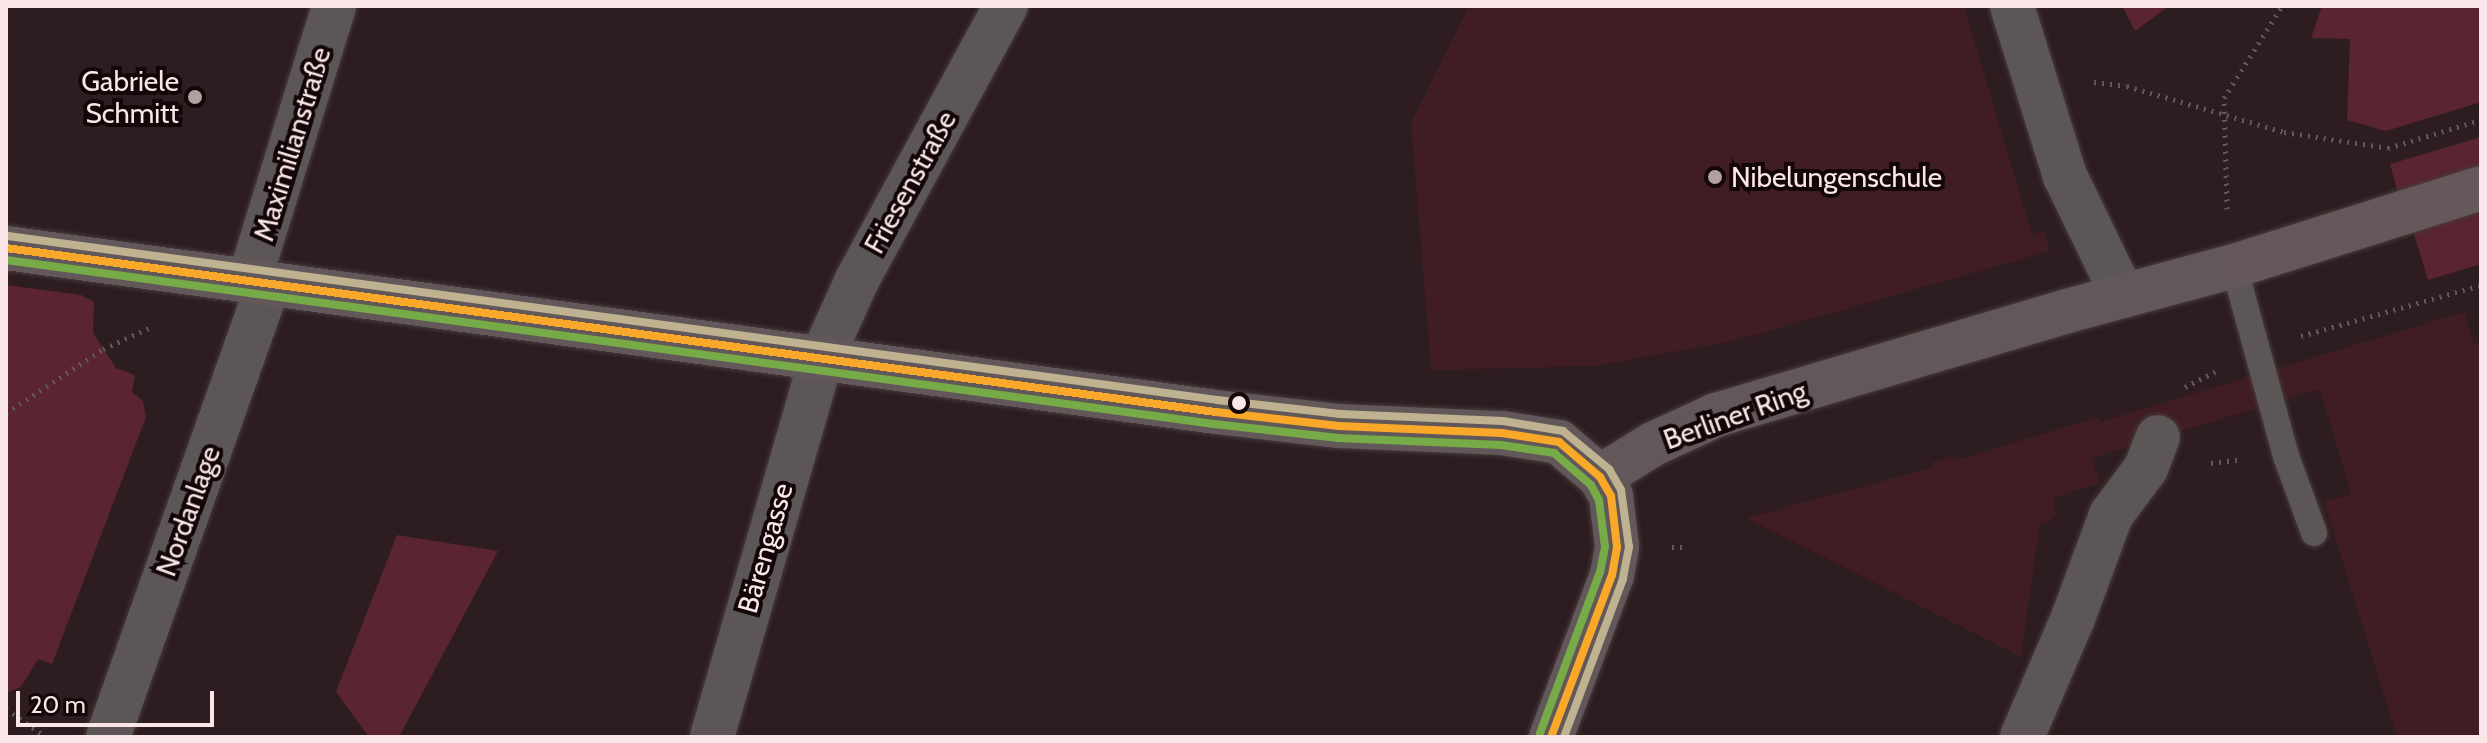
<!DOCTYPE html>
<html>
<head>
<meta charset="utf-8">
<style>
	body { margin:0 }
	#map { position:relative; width:2487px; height:743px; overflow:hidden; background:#2d1d20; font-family:Cabin,sans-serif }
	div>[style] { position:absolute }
	.built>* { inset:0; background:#3f1d23 }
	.green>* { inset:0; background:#5a2430 }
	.path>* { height:5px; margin-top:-2.5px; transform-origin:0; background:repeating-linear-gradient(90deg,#62585b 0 2px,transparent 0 8px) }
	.roads { filter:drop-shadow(0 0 2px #483b3d) drop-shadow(0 0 2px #483b3d) }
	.service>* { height:26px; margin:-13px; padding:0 13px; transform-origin:13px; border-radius:13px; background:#5d5657 }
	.minor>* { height:44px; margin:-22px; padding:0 22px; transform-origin:22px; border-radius:22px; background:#5d5657 }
	.secondary>* { height:44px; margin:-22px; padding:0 22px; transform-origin:22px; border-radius:22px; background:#62585a }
	.trunk>* { height:44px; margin:-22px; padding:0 22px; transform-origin:22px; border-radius:22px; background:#64585a }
	.bus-1>* { height:8px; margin:-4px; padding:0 4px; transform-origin:4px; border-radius:4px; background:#f9a82a }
	.bus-2>* { height:8px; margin:-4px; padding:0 4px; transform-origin:4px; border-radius:4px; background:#77ab48 }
	.bus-3>* { height:8px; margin:-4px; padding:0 4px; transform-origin:4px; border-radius:4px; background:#bfb290 }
	.dots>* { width:22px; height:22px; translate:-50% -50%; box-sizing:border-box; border:4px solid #130608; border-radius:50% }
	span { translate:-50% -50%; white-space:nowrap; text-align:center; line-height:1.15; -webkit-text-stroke:8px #130608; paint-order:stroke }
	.poi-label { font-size:28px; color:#fae5e8 }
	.right { translate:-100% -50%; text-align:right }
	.left { translate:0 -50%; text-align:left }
	.street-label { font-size:28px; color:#fae5e8 }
	.frame { position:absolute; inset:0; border:8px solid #fae5e8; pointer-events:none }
	.scale { position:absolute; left:16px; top:691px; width:198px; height:36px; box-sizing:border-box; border:4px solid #fae5e8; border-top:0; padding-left:10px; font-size:24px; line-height:28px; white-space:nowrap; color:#fae5e8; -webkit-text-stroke:6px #130608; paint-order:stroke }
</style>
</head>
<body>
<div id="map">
	<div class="built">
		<i style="clip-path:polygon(1469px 6px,1964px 6px,2032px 234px,2044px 231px,2050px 251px,1733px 341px,1595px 366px,1431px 370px,1411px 123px)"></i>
		<i style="clip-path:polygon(2464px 312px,2474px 344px,2481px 343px,2481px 737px,2397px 737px,2324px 502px,2351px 494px,2320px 389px,2092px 458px,2100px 483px,2053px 498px,2056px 513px,2051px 521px,2040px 524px,2021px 657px,1747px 518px,1931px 468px,1931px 463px,1951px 456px,1957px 460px,2098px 417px,2100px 422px)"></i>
	</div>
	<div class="green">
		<i style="clip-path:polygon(2122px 6px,2169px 6px,2135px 31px)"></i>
		<i style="clip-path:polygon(2322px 6px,2481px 6px,2481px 102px,2386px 131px,2347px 120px,2350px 39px,2311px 38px)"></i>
		<i style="clip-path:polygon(2481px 137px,2481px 169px,2398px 194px,2390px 164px)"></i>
		<i style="clip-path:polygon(2481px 211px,2481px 264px,2428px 280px,2413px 231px)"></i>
		<i style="clip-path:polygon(6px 285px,81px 295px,94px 302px,93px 333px,116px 368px,135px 375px,132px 392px,143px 401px,146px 417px,52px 664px,38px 659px,21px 687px,6px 693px)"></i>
		<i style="clip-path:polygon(397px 535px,498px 551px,399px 737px,369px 737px,336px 692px)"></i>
	</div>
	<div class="path">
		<i style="left:2094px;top:82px;width:33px;rotate:7deg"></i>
		<i style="left:2127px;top:86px;width:164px;rotate:16.3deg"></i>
		<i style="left:2284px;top:132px;width:105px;rotate:8.7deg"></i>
		<i style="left:2388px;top:148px;width:97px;rotate:-16.8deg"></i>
		<i style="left:2227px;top:209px;width:111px;rotate:-91.5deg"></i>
		<i style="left:2224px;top:98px;width:109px;rotate:-57.8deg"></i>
		<i style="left:2301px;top:336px;width:187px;rotate:-15.8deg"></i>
		<i style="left:2185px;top:387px;width:34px;rotate:-27deg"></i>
		<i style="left:6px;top:413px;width:116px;rotate:-33.4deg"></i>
		<i style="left:103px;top:349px;width:51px;rotate:-24.5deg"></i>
		<i style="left:2211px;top:463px;width:26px;rotate:-7deg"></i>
		<i style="left:1672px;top:547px;width:11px"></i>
		<i style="left:6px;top:709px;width:49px;rotate:35deg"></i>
	</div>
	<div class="roads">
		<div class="service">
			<i style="left:2234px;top:266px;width:197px;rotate:74.7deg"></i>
			<i style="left:2286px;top:456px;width:82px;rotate:70deg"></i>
		</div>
		<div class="minor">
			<i style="left:2012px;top:6px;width:178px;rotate:72.7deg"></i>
			<i style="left:2065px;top:176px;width:133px;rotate:64.2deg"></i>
			<i style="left:249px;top:281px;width:288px;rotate:-72.8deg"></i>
			<i style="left:108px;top:737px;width:479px;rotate:-70.5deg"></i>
			<i style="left:712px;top:737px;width:392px;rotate:-73.9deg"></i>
			<i style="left:821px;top:360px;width:88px;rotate:-65.8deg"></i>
			<i style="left:857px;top:280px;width:312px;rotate:-61.5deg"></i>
			<i style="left:2022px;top:737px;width:129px;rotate:-66.8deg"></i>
			<i style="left:2073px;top:618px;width:110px;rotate:-69.7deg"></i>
			<i style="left:2111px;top:515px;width:59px;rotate:-53.3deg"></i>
			<i style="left:2146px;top:468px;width:33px;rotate:-69deg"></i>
		</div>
		<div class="secondary">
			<i style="left:6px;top:248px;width:1221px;rotate:7.72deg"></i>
			<i style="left:1216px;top:412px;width:124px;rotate:6.5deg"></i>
			<i style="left:1339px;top:426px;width:163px;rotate:2.5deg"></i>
			<i style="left:1502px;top:433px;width:58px;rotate:9deg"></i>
			<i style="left:1559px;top:442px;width:54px;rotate:40.5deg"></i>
			<i style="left:1600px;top:477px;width:22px;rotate:60deg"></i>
			<i style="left:1611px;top:496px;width:51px;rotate:83.3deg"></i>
			<i style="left:1617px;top:547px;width:28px;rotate:100deg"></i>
			<i style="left:1612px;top:575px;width:173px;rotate:110.6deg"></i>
			<i style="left:1600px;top:477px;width:62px;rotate:-31.9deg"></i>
			<i style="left:1653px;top:444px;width:69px;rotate:-24.7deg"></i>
			<i style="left:1716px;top:415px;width:366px;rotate:-16.5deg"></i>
			<i style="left:2067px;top:311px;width:173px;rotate:-15.1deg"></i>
		</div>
		<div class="trunk">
			<i style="left:2234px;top:266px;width:259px;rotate:-17.5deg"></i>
		</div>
	</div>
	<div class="bus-1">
		<i style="left:6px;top:248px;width:1221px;rotate:7.72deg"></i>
		<i style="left:1216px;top:412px;width:124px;rotate:6.5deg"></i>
		<i style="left:1339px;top:426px;width:163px;rotate:2.5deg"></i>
		<i style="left:1502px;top:433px;width:58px;rotate:9deg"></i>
		<i style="left:1559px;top:442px;width:54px;rotate:40.5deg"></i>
		<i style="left:1600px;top:477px;width:22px;rotate:60deg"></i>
		<i style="left:1611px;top:496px;width:51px;rotate:83.3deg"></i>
		<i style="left:1617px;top:547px;width:28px;rotate:100deg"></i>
		<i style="left:1612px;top:575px;width:173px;rotate:110.6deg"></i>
	</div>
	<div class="bus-2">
		<i style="left:6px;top:260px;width:1219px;rotate:7.73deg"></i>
		<i style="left:1214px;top:424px;width:125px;rotate:6.4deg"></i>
		<i style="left:1338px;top:438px;width:163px;rotate:2.5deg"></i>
		<i style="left:1501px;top:445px;width:54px;rotate:8.6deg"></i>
		<i style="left:1554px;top:453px;width:49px;rotate:40.9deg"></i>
		<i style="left:1591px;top:485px;width:17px;rotate:62deg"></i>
		<i style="left:1599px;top:500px;width:47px;rotate:82.7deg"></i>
		<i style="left:1605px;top:547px;width:25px;rotate:101deg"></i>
		<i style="left:1600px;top:572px;width:172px;rotate:110.4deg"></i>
	</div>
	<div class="bus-3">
		<i style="left:8px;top:236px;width:1220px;rotate:7.72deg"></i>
		<i style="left:1217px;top:400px;width:124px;rotate:6.5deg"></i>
		<i style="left:1340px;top:414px;width:163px;rotate:2.5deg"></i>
		<i style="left:1503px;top:421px;width:61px;rotate:9.5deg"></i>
		<i style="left:1563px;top:431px;width:60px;rotate:39.6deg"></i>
		<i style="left:1609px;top:469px;width:24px;rotate:60deg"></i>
		<i style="left:1621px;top:490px;width:58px;rotate:82deg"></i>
		<i style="left:1629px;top:547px;width:33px;rotate:101deg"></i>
		<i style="left:1623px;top:579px;width:169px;rotate:110.5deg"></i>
	</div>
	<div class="dots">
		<i style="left:195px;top:97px;background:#b29fa2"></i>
		<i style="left:1715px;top:177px;background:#b29fa2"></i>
		<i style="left:1239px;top:403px;background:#fae5e8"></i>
	</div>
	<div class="poi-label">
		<span class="right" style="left:179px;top:97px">Gabriele<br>Schmitt</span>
		<span class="left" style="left:1731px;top:177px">Nibelungenschule</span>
	</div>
	<div class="street-label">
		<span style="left:292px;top:144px;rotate:-73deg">Maximilianstraße</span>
		<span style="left:910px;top:182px;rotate:-61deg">Friesenstraße</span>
		<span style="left:1735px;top:415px;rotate:-20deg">Berliner Ring</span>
		<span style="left:188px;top:511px;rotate:-70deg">Nordanlage</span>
		<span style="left:765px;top:548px;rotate:-74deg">Bärengasse</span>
	</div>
	<div class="frame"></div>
	<div class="scale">20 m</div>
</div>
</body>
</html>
